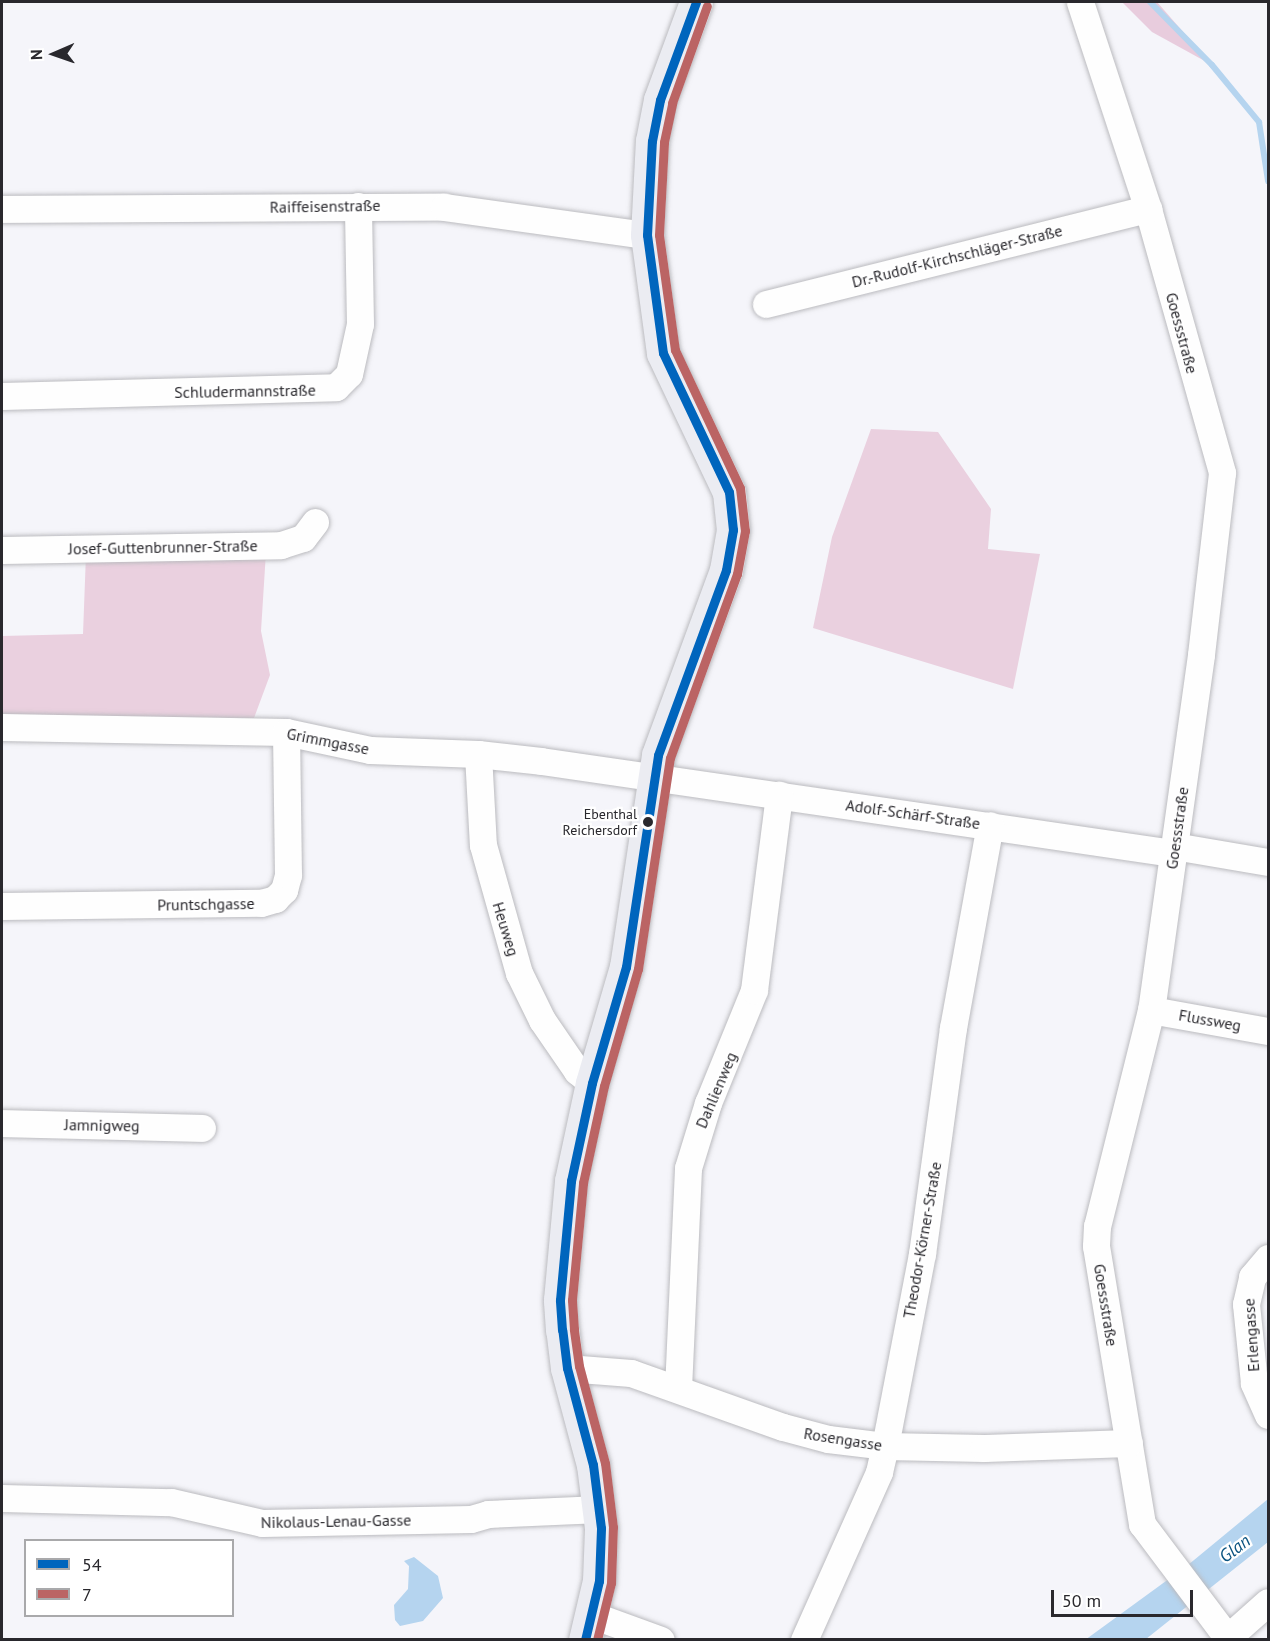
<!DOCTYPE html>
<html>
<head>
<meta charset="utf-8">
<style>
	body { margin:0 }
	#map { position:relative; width:1270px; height:1641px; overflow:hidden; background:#f5f5fa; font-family:"PT Sans",sans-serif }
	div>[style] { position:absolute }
	.green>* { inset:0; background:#ead0df }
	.forest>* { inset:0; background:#e8ccdd }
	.water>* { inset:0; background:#b5d4ef }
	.stream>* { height:6px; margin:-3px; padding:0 3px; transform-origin:3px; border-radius:3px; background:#b5d4ef }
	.roads { filter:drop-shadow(0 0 2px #bbbbbf) drop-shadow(0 0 2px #bbbbbf) }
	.minor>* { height:27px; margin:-13.5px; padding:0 13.5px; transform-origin:13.5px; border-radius:13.5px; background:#fefefe }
	.major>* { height:33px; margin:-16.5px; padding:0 16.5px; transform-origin:16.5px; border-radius:16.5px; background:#ebecf2 }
	.bus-1>* { height:9px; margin:-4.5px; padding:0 4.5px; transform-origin:4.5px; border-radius:4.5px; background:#0065bd }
	.bus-2>* { height:9px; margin:-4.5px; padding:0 4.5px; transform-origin:4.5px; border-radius:4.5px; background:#bb6464 }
	.dots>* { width:16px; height:16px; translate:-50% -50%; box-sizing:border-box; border:3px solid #fff; border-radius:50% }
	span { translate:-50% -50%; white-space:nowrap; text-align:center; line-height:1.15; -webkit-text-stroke:4.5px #fff; paint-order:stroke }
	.bus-label { font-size:14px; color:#29282d }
	.right { translate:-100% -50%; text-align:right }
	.street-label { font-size:16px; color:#29282d }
	.water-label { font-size:18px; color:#0a5380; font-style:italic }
	.frame { position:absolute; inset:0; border:3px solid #29282d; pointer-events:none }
	.legend { position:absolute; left:24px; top:1539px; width:210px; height:78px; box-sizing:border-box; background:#fff; border:2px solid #a9a9ab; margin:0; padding:8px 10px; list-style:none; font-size:18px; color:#29282d }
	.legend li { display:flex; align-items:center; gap:12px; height:30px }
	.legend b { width:30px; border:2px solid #a9a9ab }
	.north { position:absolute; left:24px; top:24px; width:60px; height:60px; -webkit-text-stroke:4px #fff; paint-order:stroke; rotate:268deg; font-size:16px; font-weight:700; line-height:24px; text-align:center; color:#29282d }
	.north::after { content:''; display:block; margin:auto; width:21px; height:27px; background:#29282d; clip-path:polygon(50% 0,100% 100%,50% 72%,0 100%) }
	.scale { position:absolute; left:1051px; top:1590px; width:142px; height:27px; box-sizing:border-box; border:3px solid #29282d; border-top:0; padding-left:8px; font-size:18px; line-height:21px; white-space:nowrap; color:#29282d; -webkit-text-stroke:4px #fff; paint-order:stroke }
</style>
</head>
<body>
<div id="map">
	<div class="green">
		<i style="clip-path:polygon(871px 429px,938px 432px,991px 509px,988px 549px,1040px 554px,1013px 689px,813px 628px,832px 537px)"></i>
		<i style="clip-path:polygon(266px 552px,261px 631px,270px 675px,254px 718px,2px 717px,2px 636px,83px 634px,86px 554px)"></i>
	</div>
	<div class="forest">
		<i style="clip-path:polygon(1122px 2px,1157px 2px,1212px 65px,1152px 32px)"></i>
	</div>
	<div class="water">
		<i style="clip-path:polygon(1268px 1499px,1268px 1542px,1146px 1639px,1085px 1640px,1188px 1565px)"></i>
		<i style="clip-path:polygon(414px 1557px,438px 1576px,443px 1598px,423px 1621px,400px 1626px,395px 1620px,394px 1605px,408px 1589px,409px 1566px,404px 1561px)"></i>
	</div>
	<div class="stream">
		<i style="left:1150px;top:2px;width:88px;rotate:45.5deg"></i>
		<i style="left:1212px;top:65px;width:74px;rotate:50.5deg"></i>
		<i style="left:1259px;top:122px;width:60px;rotate:81.3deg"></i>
	</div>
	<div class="roads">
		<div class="minor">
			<i style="left:1080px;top:2px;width:218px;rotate:71.8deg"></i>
			<i style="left:1148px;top:209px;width:274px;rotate:74.3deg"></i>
			<i style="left:1222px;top:473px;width:183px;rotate:96.6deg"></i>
			<i style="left:1201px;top:655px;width:359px;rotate:98deg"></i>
			<i style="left:1151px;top:1010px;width:223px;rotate:104deg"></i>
			<i style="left:1097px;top:1226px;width:20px;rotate:93deg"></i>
			<i style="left:1096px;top:1246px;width:282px;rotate:80.6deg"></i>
			<i style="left:1142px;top:1524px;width:145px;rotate:53.1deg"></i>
			<i style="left:2px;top:209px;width:442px;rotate:-0.3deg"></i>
			<i style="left:444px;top:207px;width:205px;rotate:7.9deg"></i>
			<i style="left:766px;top:304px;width:394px;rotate:-14deg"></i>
			<i style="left:2px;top:396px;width:334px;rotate:-1.5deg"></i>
			<i style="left:336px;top:387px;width:18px;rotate:-45deg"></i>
			<i style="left:349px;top:374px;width:51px;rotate:-77.6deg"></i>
			<i style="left:360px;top:324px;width:118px;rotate:-91deg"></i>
			<i style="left:2px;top:550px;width:279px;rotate:-1deg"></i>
			<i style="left:281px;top:545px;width:23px;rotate:-18deg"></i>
			<i style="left:303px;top:538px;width:20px;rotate:-53deg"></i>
			<i style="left:2px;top:727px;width:284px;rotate:1deg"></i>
			<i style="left:286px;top:732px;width:86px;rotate:12.1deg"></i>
			<i style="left:370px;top:750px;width:108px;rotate:2.1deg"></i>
			<i style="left:478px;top:754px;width:63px;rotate:6.3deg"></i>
			<i style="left:541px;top:761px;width:639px;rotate:8.28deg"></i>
			<i style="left:478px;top:754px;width:91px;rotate:86.9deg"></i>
			<i style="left:483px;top:845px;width:133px;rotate:74.3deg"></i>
			<i style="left:519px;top:973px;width:52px;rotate:63.9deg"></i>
			<i style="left:542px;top:1020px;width:62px;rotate:55.5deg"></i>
			<i style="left:577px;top:1071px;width:19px;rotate:39deg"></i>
			<i style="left:1174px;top:846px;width:95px;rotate:9.7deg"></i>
			<i style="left:2px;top:906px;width:259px;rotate:-0.7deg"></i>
			<i style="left:261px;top:903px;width:15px;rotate:-16deg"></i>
			<i style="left:275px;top:899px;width:13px;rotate:-45deg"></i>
			<i style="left:284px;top:890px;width:16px;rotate:-75deg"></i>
			<i style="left:288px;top:875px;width:143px;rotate:-90.8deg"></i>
			<i style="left:1151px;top:1010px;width:119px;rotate:10.2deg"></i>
			<i style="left:2px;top:1123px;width:200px;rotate:1.4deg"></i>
			<i style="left:567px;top:1368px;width:64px;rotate:4.5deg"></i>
			<i style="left:631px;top:1373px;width:161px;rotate:19.6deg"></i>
			<i style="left:783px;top:1427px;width:47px;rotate:14.9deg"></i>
			<i style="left:828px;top:1439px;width:57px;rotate:7deg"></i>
			<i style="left:885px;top:1446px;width:99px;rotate:1.2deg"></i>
			<i style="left:984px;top:1448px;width:145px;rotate:-2deg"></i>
			<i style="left:678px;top:1389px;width:221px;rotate:-87.4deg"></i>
			<i style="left:688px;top:1168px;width:68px;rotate:-72.9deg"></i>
			<i style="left:708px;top:1103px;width:122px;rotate:-67.8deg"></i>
			<i style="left:754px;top:990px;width:197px;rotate:-82.7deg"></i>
			<i style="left:1268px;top:1415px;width:35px;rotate:-114deg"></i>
			<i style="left:1254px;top:1383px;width:79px;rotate:-95.8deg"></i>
			<i style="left:1246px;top:1304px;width:28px;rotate:-77deg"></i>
			<i style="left:1252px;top:1277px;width:25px;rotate:-50deg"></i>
			<i style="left:2px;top:1498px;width:169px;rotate:1.4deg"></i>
			<i style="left:171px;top:1502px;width:93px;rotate:13deg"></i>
			<i style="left:262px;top:1523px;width:209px;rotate:-1.1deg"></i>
			<i style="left:471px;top:1519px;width:18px;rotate:-16deg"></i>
			<i style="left:488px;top:1514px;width:112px;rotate:-2.6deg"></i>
			<i style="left:592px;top:1615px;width:73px;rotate:19.9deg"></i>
			<i style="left:804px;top:1640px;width:184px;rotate:-65.9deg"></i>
			<i style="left:879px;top:1472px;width:27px;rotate:-77deg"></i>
			<i style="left:885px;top:1446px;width:196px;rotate:-79.1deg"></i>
			<i style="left:922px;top:1254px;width:228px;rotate:-82.2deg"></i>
			<i style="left:953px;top:1028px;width:206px;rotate:-79.7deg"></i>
			<i style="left:1225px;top:1640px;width:57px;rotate:-41.5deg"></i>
		</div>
		<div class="major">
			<i style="left:585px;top:1640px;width:61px;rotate:-76.7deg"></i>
			<i style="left:599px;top:1581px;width:53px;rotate:-87.8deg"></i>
			<i style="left:601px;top:1528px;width:64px;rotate:-97.2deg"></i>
			<i style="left:593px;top:1465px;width:100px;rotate:-105deg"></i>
			<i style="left:567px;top:1368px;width:38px;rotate:-97deg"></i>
			<i style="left:562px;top:1330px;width:30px;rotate:-94deg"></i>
			<i style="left:560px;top:1300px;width:120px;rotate:-84.7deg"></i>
			<i style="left:571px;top:1181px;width:100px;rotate:-77.9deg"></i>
			<i style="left:592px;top:1083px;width:121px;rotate:-73.7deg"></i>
			<i style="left:626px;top:967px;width:214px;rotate:-81.4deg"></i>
			<i style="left:658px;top:755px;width:197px;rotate:-69.8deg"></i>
			<i style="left:726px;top:570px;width:41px;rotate:-80.1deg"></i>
			<i style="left:733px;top:530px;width:38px;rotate:-96deg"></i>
			<i style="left:729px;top:492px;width:154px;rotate:-115.4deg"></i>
			<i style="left:663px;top:353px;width:119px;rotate:-97.7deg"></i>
			<i style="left:647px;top:235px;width:94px;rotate:-87deg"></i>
			<i style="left:652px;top:141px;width:42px;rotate:-79deg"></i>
			<i style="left:660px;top:100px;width:104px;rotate:-69.8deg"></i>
		</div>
	</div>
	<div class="bus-1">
		<i style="left:585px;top:1640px;width:61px;rotate:-76.7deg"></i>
		<i style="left:599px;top:1581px;width:53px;rotate:-87.8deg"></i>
		<i style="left:601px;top:1528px;width:64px;rotate:-97.2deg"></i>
		<i style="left:593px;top:1465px;width:100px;rotate:-105deg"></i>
		<i style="left:567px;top:1368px;width:38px;rotate:-97deg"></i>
		<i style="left:562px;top:1330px;width:30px;rotate:-94deg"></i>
		<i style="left:560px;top:1300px;width:120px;rotate:-84.7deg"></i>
		<i style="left:571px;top:1181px;width:100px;rotate:-77.9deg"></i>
		<i style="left:592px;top:1083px;width:121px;rotate:-73.7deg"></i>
		<i style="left:626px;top:967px;width:214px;rotate:-81.4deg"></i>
		<i style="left:658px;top:755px;width:197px;rotate:-69.8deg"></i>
		<i style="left:726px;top:570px;width:41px;rotate:-80.1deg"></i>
		<i style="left:733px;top:530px;width:38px;rotate:-96deg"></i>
		<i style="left:729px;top:492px;width:154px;rotate:-115.4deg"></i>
		<i style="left:663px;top:353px;width:119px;rotate:-97.7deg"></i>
		<i style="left:647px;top:235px;width:94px;rotate:-87deg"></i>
		<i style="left:652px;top:141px;width:42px;rotate:-79deg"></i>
		<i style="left:660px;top:100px;width:104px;rotate:-69.8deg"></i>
	</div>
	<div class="bus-2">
		<i style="left:597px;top:1640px;width:59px;rotate:-76.2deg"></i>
		<i style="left:611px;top:1583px;width:56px;rotate:-88deg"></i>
		<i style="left:613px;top:1527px;width:64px;rotate:-97.1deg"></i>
		<i style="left:605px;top:1463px;width:100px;rotate:-105deg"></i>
		<i style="left:579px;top:1366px;width:37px;rotate:-98deg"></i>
		<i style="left:574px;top:1329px;width:29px;rotate:-94deg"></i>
		<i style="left:572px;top:1300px;width:118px;rotate:-84.6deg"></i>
		<i style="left:583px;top:1183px;width:99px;rotate:-77.8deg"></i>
		<i style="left:604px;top:1086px;width:122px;rotate:-73.8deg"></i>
		<i style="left:638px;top:969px;width:213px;rotate:-81.4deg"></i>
		<i style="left:670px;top:758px;width:196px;rotate:-70deg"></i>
		<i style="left:737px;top:574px;width:44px;rotate:-79.5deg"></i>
		<i style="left:745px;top:531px;width:43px;rotate:-96.6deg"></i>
		<i style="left:740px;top:488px;width:153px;rotate:-115.2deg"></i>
		<i style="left:675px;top:350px;width:116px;rotate:-97.9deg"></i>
		<i style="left:659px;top:235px;width:93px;rotate:-86.9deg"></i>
		<i style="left:664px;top:142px;width:40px;rotate:-78deg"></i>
		<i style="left:672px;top:103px;width:103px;rotate:-70.2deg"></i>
	</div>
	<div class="dots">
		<i style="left:648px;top:822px;background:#29282d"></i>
	</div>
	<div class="bus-label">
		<span class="right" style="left:637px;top:822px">Ebenthal<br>Reichersdorf</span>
	</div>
	<div class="street-label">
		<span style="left:325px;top:206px;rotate:-1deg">Raiffeisenstraße</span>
		<span style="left:957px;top:256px;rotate:-14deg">Dr.-Rudolf-Kirchschläger-Straße</span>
		<span style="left:1182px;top:333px;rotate:75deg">Goessstraße</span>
		<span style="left:245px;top:391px;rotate:-1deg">Schludermannstraße</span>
		<span style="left:163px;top:547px;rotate:-1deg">Josef-Guttenbrunner-Straße</span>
		<span style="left:328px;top:741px;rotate:11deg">Grimmgasse</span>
		<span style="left:913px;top:814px;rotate:8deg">Adolf-Schärf-Straße</span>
		<span style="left:1177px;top:828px;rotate:-82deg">Goessstraße</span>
		<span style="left:206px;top:904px;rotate:-1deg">Pruntschgasse</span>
		<span style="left:506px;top:929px;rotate:73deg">Heuweg</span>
		<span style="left:1210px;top:1020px;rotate:10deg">Flussweg</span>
		<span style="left:716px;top:1090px;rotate:-67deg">Dahlienweg</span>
		<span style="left:102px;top:1125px;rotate:1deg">Jamnigweg</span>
		<span style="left:922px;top:1240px;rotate:-80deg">Theodor-Körner-Straße</span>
		<span style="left:1106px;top:1305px;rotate:81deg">Goessstraße</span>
		<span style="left:1251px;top:1335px;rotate:-94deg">Erlengasse</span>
		<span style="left:843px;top:1439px;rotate:9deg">Rosengasse</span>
		<span style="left:336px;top:1521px;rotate:-1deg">Nikolaus-Lenau-Gasse</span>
	</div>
	<div class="water-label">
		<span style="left:1235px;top:1549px;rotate:-37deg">Glan</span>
	</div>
	<div class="frame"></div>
	<ul class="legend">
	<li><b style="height:8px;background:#0065bd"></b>54</li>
	<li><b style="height:8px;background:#bb6464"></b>7</li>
	</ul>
	<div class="north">N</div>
	<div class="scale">50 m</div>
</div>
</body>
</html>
